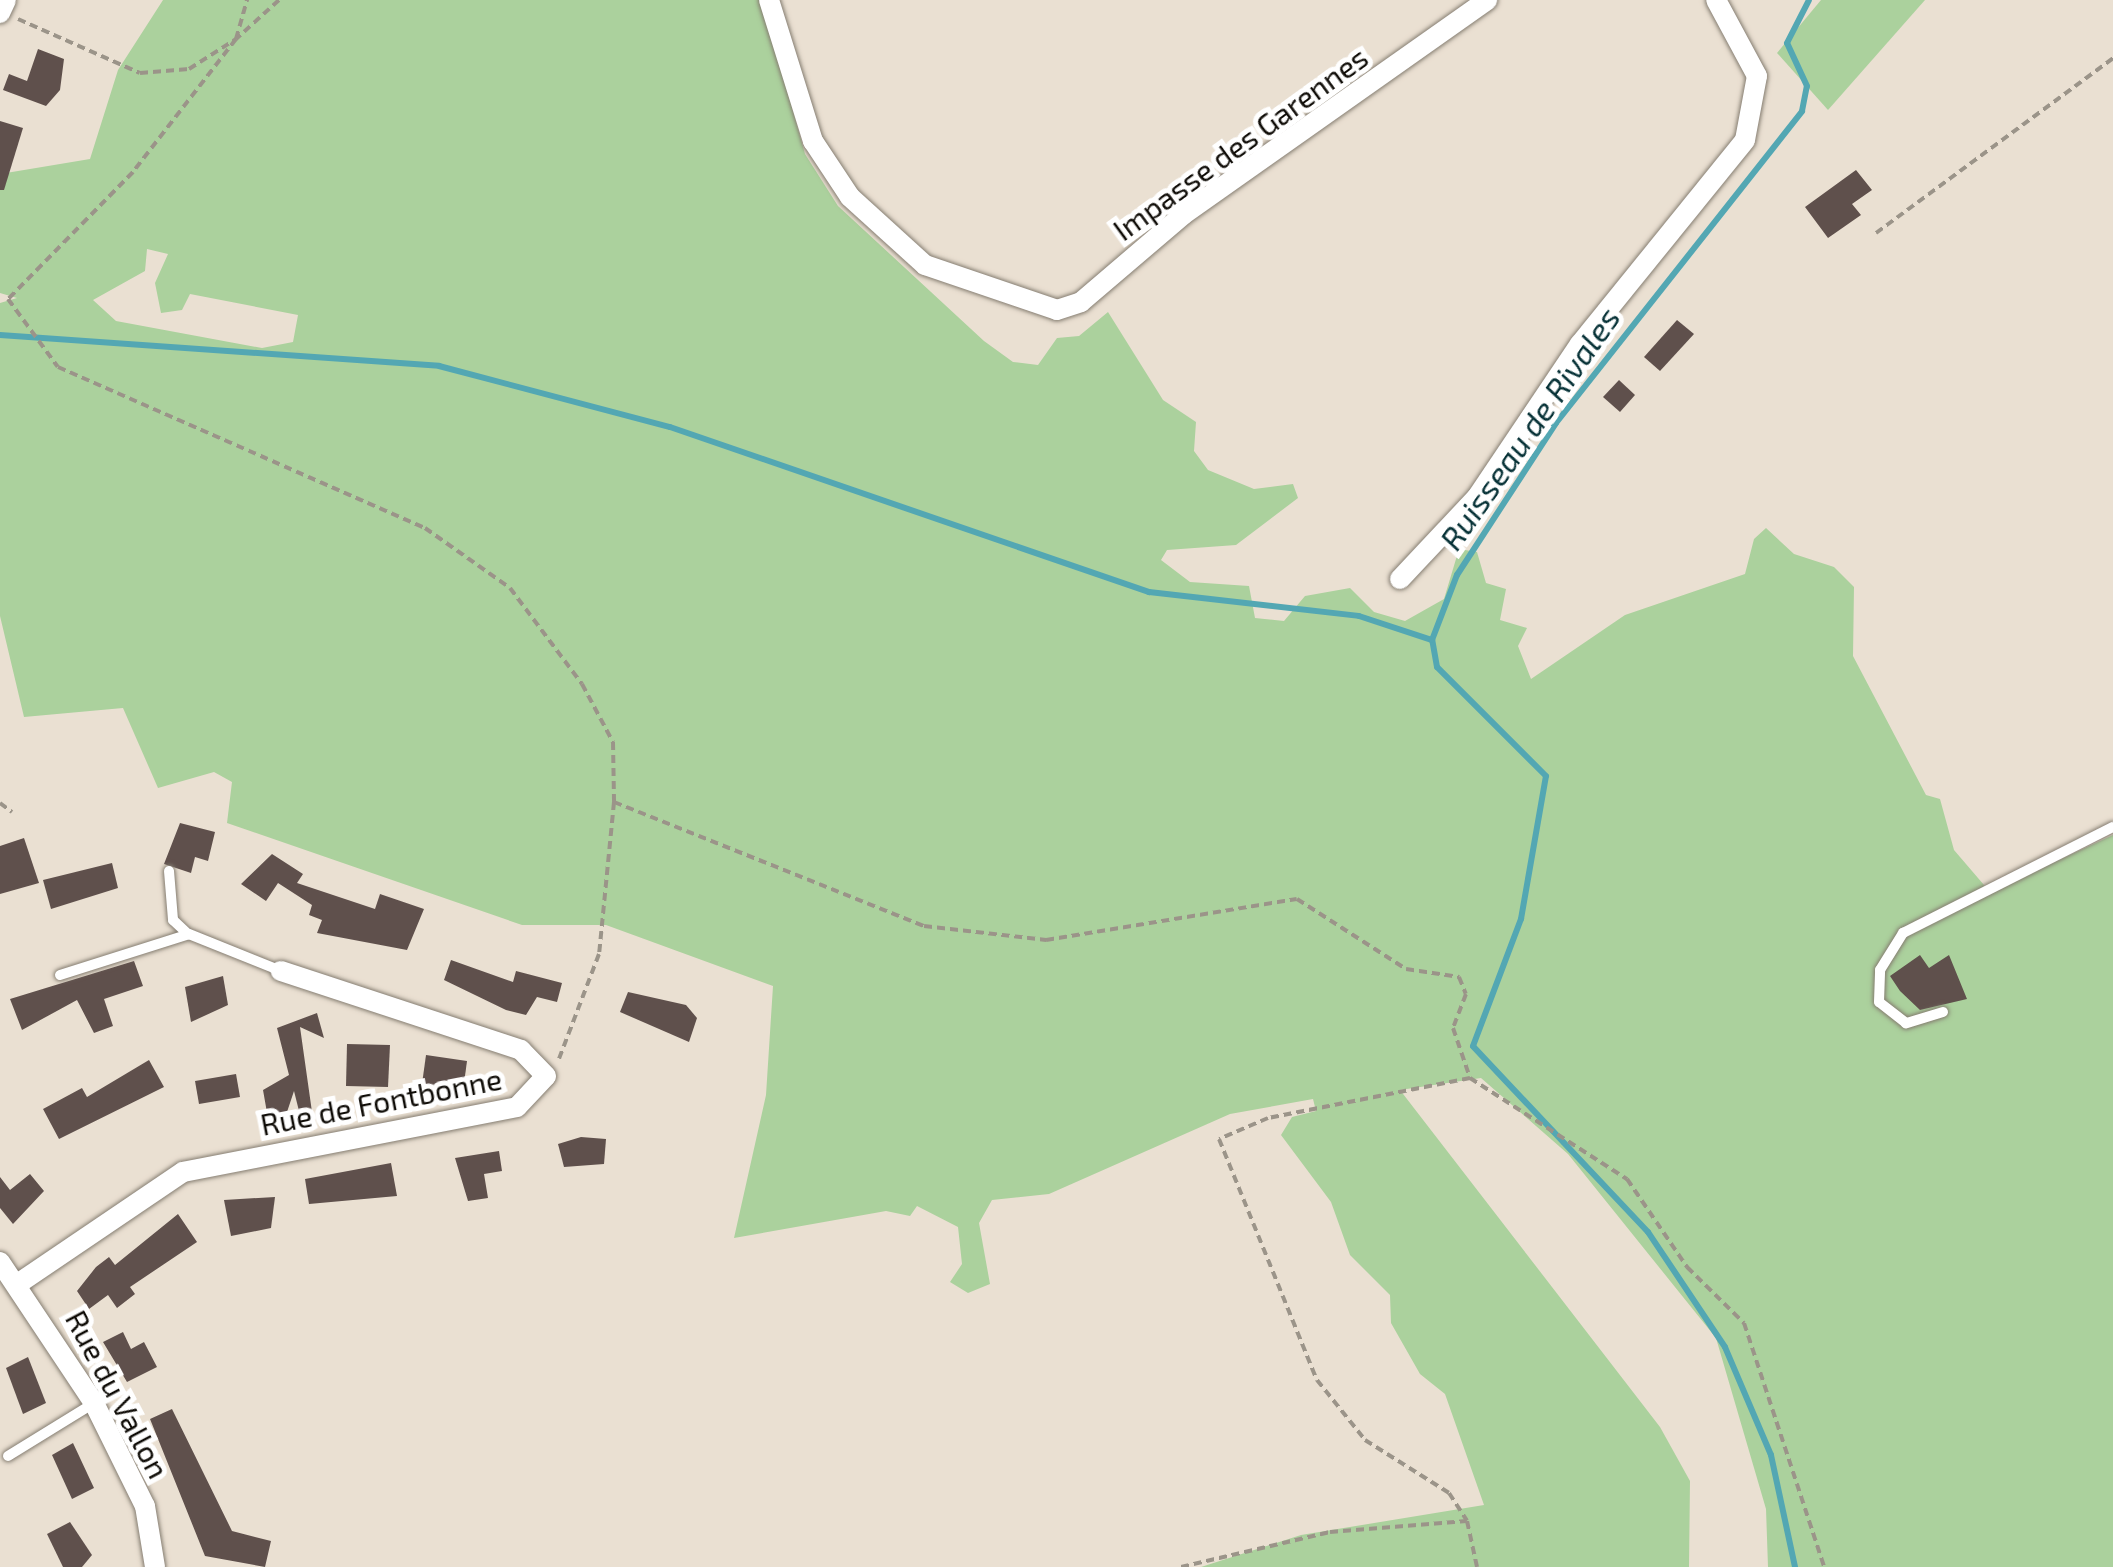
<!DOCTYPE html>
<html>
<head>
<meta charset="utf-8">
<style>
	body { margin:0 }
	#map { position:relative; width:2113px; height:1567px; overflow:hidden; background:#eae0d2; font-family:"Exo 2",sans-serif }
	div>[style] { position:absolute }
	.green>* { inset:0; background:#abd19d }
	.stream>* { height:6px; margin:-3px; padding:0 3px; transform-origin:3px; border-radius:3px; background:#53a7b3 }
	.building>* { inset:0; background:#5f504c }
	.path>* { height:4px; margin-top:-2px; transform-origin:0; background:repeating-linear-gradient(90deg,#9b9489 0 8px,transparent 0 13px) }
	.roads { filter:drop-shadow(0 0 2px #857d71) drop-shadow(0 0 2px #857d71) }
	.service>* { height:10px; margin:-5px; padding:0 5px; transform-origin:5px; border-radius:5px; background:#fff }
	.minor>* { height:20px; margin:-10px; padding:0 10px; transform-origin:10px; border-radius:10px; background:#fff }
	span { translate:-50% -50%; white-space:nowrap; text-align:center; line-height:1.15; -webkit-text-stroke:10px #fff; paint-order:stroke }
	.street-label { font-size:30px; color:#0f0c07 }
	.water-label { font-size:32px; color:#063136; font-style:italic }
</style>
</head>
<body>
<div id="map">
	<div class="green">
		<i style="clip-path:polygon(evenodd,163px 0,762px 0,805px 154px,838px 206px,984px 341px,1013px 362px,1038px 365px,1057px 338px,1079px 336px,1108px 312px,1163px 400px,1196px 422px,1194px 451px,1208px 470px,1254px 489px,1293px 484px,1298px 498px,1236px 545px,1167px 550px,1161px 560px,1190px 582px,1249px 586px,1255px 618px,1284px 621px,1305px 596px,1350px 588px,1374px 612px,1405px 621px,1444px 599px,1459px 549px,1477px 552px,1486px 583px,1506px 589px,1500px 620px,1527px 628px,1518px 646px,1531px 679px,1625px 615px,1745px 574px,1754px 539px,1766px 528px,1794px 554px,1834px 567px,1854px 587px,1853px 656px,1926px 795px,1940px 799px,1954px 850px,1990px 892px,2113px 835px,2113px 1567px,1768px 1567px,1766px 1509px,1716px 1338px,1568px 1154px,1481px 1078px,1400px 1090px,1660px 1427px,1690px 1481px,1689px 1567px,1201px 1567px,1301px 1535px,1484px 1505px,1445px 1394px,1420px 1374px,1391px 1323px,1390px 1295px,1350px 1255px,1331px 1202px,1281px 1135px,1292px 1117px,1316px 1111px,1313px 1099px,1230px 1114px,1049px 1194px,992px 1200px,979px 1223px,990px 1284px,968px 1293px,950px 1282px,962px 1264px,958px 1227px,917px 1206px,910px 1216px,886px 1211px,734px 1238px,766px 1095px,773px 986px,606px 925px,522px 925px,227px 823px,232px 782px,214px 772px,158px 788px,123px 708px,24px 717px,0 616px,0 303px,17px 298px,0 293px,0 174px,90px 159px,118px 70px,163px 0,147px 249px,168px 254px,155px 283px,161px 313px,182px 310px,190px 294px,298px 315px,293px 342px,262px 348px,116px 321px,93px 300px,145px 271px,147px 249px)"></i>
		<i style="clip-path:polygon(1821px 0,1925px 0,1828px 110px,1777px 53px)"></i>
	</div>
	<div class="stream">
		<i style="left:0;top:335px;width:440px;rotate:4deg"></i>
		<i style="left:439px;top:366px;width:239px;rotate:14.8deg"></i>
		<i style="left:670px;top:427px;width:507px;rotate:19.01deg"></i>
		<i style="left:1149px;top:592px;width:211px;rotate:6.5deg"></i>
		<i style="left:1359px;top:616px;width:77px;rotate:18.2deg"></i>
		<i style="left:1795px;top:1567px;width:115px;rotate:-102.1deg"></i>
		<i style="left:1771px;top:1455px;width:117px;rotate:-113.1deg"></i>
		<i style="left:1725px;top:1347px;width:138px;rotate:-123.8deg"></i>
		<i style="left:1648px;top:1232px;width:255px;rotate:-133.3deg"></i>
		<i style="left:1473px;top:1046px;width:136px;rotate:-69.3deg"></i>
		<i style="left:1521px;top:919px;width:145px;rotate:-80.1deg"></i>
		<i style="left:1546px;top:776px;width:154px;rotate:-135deg"></i>
		<i style="left:1437px;top:667px;width:27px;rotate:-100deg"></i>
		<i style="left:1432px;top:640px;width:70px;rotate:-69deg"></i>
		<i style="left:1457px;top:575px;width:181px;rotate:-56.9deg"></i>
		<i style="left:1556px;top:423px;width:397px;rotate:-51.7deg"></i>
		<i style="left:1802px;top:111px;width:25px;rotate:-79deg"></i>
		<i style="left:1807px;top:86px;width:47px;rotate:-114.9deg"></i>
		<i style="left:1787px;top:43px;width:48px;rotate:-62.9deg"></i>
	</div>
	<div class="building">
		<i style="clip-path:polygon(38px 49px,64px 59px,60px 90px,46px 106px,3px 90px,9px 74px,27px 81px)"></i>
		<i style="clip-path:polygon(0 121px,23px 128px,4px 190px,0 190px)"></i>
		<i style="clip-path:polygon(1856px 170px,1872px 190px,1852px 204px,1861px 215px,1828px 238px,1805px 207px)"></i>
		<i style="clip-path:polygon(1677px 320px,1694px 334px,1660px 371px,1644px 357px)"></i>
		<i style="clip-path:polygon(1619px 380px,1635px 395px,1620px 412px,1603px 397px)"></i>
		<i style="clip-path:polygon(180px 823px,215px 832px,208px 861px,195px 857px,191px 873px,164px 864px)"></i>
		<i style="clip-path:polygon(24px 838px,39px 883px,0 894px,0 846px)"></i>
		<i style="clip-path:polygon(272px 854px,303px 874px,297px 883px,375px 909px,380px 894px,424px 909px,407px 950px,317px 933px,322px 920px,309px 915px,312px 905px,278px 883px,266px 901px,241px 884px)"></i>
		<i style="clip-path:polygon(112px 863px,118px 888px,51px 909px,43px 880px)"></i>
		<i style="clip-path:polygon(1920px 955px,1929px 968px,1949px 955px,1967px 999px,1920px 1010px,1900px 991px,1890px 976px)"></i>
		<i style="clip-path:polygon(451px 960px,513px 982px,516px 971px,562px 983px,557px 1002px,537px 997px,526px 1015px,506px 1010px,444px 980px)"></i>
		<i style="clip-path:polygon(134px 961px,143px 986px,104px 999px,113px 1026px,94px 1033px,77px 1000px,22px 1030px,10px 999px)"></i>
		<i style="clip-path:polygon(223px 976px,228px 1005px,191px 1022px,185px 987px)"></i>
		<i style="clip-path:polygon(628px 992px,686px 1005px,697px 1018px,689px 1042px,620px 1012px)"></i>
		<i style="clip-path:polygon(317px 1013px,324px 1038px,300px 1027px,312px 1112px,300px 1115px,294px 1091px,284px 1121px,269px 1124px,263px 1090px,289px 1075px,277px 1028px)"></i>
		<i style="clip-path:polygon(347px 1044px,390px 1045px,388px 1087px,346px 1086px)"></i>
		<i style="clip-path:polygon(426px 1055px,467px 1061px,463px 1091px,422px 1084px)"></i>
		<i style="clip-path:polygon(149px 1060px,164px 1087px,59px 1139px,43px 1109px,82px 1088px,87px 1097px)"></i>
		<i style="clip-path:polygon(236px 1074px,240px 1097px,199px 1104px,195px 1081px)"></i>
		<i style="clip-path:polygon(581px 1137px,606px 1139px,604px 1164px,564px 1167px,558px 1144px)"></i>
		<i style="clip-path:polygon(499px 1151px,502px 1171px,484px 1174px,488px 1198px,468px 1201px,455px 1158px)"></i>
		<i style="clip-path:polygon(391px 1163px,397px 1196px,309px 1204px,305px 1179px)"></i>
		<i style="clip-path:polygon(30px 1174px,44px 1191px,13px 1224px,0 1208px,0 1177px,10px 1190px)"></i>
		<i style="clip-path:polygon(275px 1197px,271px 1228px,231px 1236px,224px 1200px)"></i>
		<i style="clip-path:polygon(178px 1214px,197px 1242px,130px 1287px,135px 1294px,117px 1308px,108px 1295px,89px 1309px,77px 1291px,96px 1267px,109px 1257px,115px 1265px)"></i>
		<i style="clip-path:polygon(123px 1332px,131px 1349px,144px 1342px,157px 1367px,127px 1382px,103px 1342px)"></i>
		<i style="clip-path:polygon(28px 1357px,46px 1403px,23px 1414px,6px 1368px)"></i>
		<i style="clip-path:polygon(172px 1409px,232px 1531px,271px 1541px,265px 1567px,205px 1556px,150px 1419px)"></i>
		<i style="clip-path:polygon(73px 1443px,94px 1488px,72px 1499px,52px 1455px)"></i>
		<i style="clip-path:polygon(70px 1522px,92px 1555px,82px 1567px,63px 1567px,47px 1534px)"></i>
	</div>
	<div class="path">
		<i style="left:279px;top:0;width:58px;rotate:137.8deg"></i>
		<i style="left:236px;top:39px;width:168px;rotate:127.8deg"></i>
		<i style="left:133px;top:172px;width:178px;rotate:134.5deg"></i>
		<i style="left:8px;top:299px;width:84px;rotate:53.7deg"></i>
		<i style="left:58px;top:367px;width:401px;rotate:23.7deg"></i>
		<i style="left:425px;top:528px;width:104px;rotate:35.2deg"></i>
		<i style="left:510px;top:588px;width:120px;rotate:53.1deg"></i>
		<i style="left:582px;top:684px;width:66px;rotate:61.9deg"></i>
		<i style="left:613px;top:742px;width:60px;rotate:89deg"></i>
		<i style="left:614px;top:802px;width:153px;rotate:95.6deg"></i>
		<i style="left:599px;top:954px;width:112px;rotate:110.9deg"></i>
		<i style="left:18px;top:19px;width:133px;rotate:23.9deg"></i>
		<i style="left:140px;top:73px;width:49px;rotate:-4.7deg"></i>
		<i style="left:189px;top:69px;width:56px;rotate:-32.6deg"></i>
		<i style="left:236px;top:39px;width:41px;rotate:-74.2deg"></i>
		<i style="left:1876px;top:233px;width:295px;rotate:-36.4deg"></i>
		<i style="left:614px;top:802px;width:334px;rotate:21.8deg"></i>
		<i style="left:924px;top:926px;width:123px;rotate:6.5deg"></i>
		<i style="left:1046px;top:940px;width:254px;rotate:-9.3deg"></i>
		<i style="left:1297px;top:899px;width:130px;rotate:32.7deg"></i>
		<i style="left:1406px;top:969px;width:54px;rotate:8.6deg"></i>
		<i style="left:1459px;top:977px;width:18px;rotate:68deg"></i>
		<i style="left:1466px;top:994px;width:36px;rotate:111deg"></i>
		<i style="left:1453px;top:1028px;width:53px;rotate:71.2deg"></i>
		<i style="left:1470px;top:1078px;width:187px;rotate:32.8deg"></i>
		<i style="left:1627px;top:1179px;width:107px;rotate:55.7deg"></i>
		<i style="left:1687px;top:1267px;width:80px;rotate:44.5deg"></i>
		<i style="left:1744px;top:1323px;width:257px;rotate:71.8deg"></i>
		<i style="left:0;top:803px;width:15px;rotate:37deg"></i>
		<i style="left:1470px;top:1078px;width:206px;rotate:168.8deg"></i>
		<i style="left:1268px;top:1118px;width:53px;rotate:156.8deg"></i>
		<i style="left:1219px;top:1139px;width:260px;rotate:67.9deg"></i>
		<i style="left:1317px;top:1380px;width:77px;rotate:51.3deg"></i>
		<i style="left:1365px;top:1440px;width:99px;rotate:32.2deg"></i>
		<i style="left:1449px;top:1493px;width:33px;rotate:57deg"></i>
		<i style="left:1467px;top:1521px;width:47px;rotate:77.7deg"></i>
		<i style="left:1181px;top:1567px;width:153px;rotate:-13.2deg"></i>
		<i style="left:1330px;top:1532px;width:137px;rotate:-4.6deg"></i>
	</div>
	<div class="roads">
		<div class="service">
			<i style="left:169px;top:871px;width:49px;rotate:85.3deg"></i>
			<i style="left:173px;top:920px;width:21px;rotate:43deg"></i>
			<i style="left:60px;top:975px;width:135px;rotate:-17.6deg"></i>
			<i style="left:189px;top:934px;width:99px;rotate:21.9deg"></i>
			<i style="left:1943px;top:1012px;width:39px;rotate:163deg"></i>
			<i style="left:1906px;top:1023px;width:34px;rotate:-142deg"></i>
			<i style="left:1879px;top:1002px;width:32px;rotate:-88deg"></i>
			<i style="left:1880px;top:970px;width:44px;rotate:-58.1deg"></i>
			<i style="left:1903px;top:933px;width:235px;rotate:-26.8deg"></i>
			<i style="left:8px;top:1456px;width:101px;rotate:-31.6deg"></i>
		</div>
		<div class="minor">
			<i style="left:769px;top:0;width:148px;rotate:72.7deg"></i>
			<i style="left:813px;top:141px;width:67px;rotate:56.5deg"></i>
			<i style="left:850px;top:197px;width:101px;rotate:42.2deg"></i>
			<i style="left:925px;top:265px;width:139px;rotate:18.8deg"></i>
			<i style="left:1057px;top:310px;width:25px;rotate:-18deg"></i>
			<i style="left:1081px;top:302px;width:135px;rotate:-40.5deg"></i>
			<i style="left:1184px;top:214px;width:371px;rotate:-35.2deg"></i>
			<i style="left:0;top:13px;width:14px;rotate:-65deg"></i>
			<i style="left:1400px;top:579px;width:112px;rotate:-46.8deg"></i>
			<i style="left:1477px;top:497px;width:184px;rotate:-56.1deg"></i>
			<i style="left:1580px;top:344px;width:262px;rotate:-51deg"></i>
			<i style="left:1745px;top:140px;width:65px;rotate:-79.4deg"></i>
			<i style="left:1757px;top:76px;width:86px;rotate:-118.3deg"></i>
			<i style="left:0;top:1262px;width:169px;rotate:56.3deg"></i>
			<i style="left:94px;top:1403px;width:115px;rotate:63.7deg"></i>
			<i style="left:145px;top:1506px;width:62px;rotate:80.7deg"></i>
			<i style="left:19px;top:1283px;width:198px;rotate:-34.1deg"></i>
			<i style="left:183px;top:1172px;width:340px;rotate:-11deg"></i>
			<i style="left:517px;top:1107px;width:42px;rotate:-46.9deg"></i>
			<i style="left:546px;top:1076px;width:36px;rotate:-134deg"></i>
			<i style="left:521px;top:1050px;width:253px;rotate:-161.8deg"></i>
		</div>
	</div>
	<div class="street-label">
		<span style="left:1240px;top:143px;rotate:-36deg">Impasse des Garennes</span>
		<span style="left:381px;top:1101px;rotate:-11deg">Rue de Fontbonne</span>
		<span style="left:118px;top:1394px;rotate:62deg">Rue du Vallon</span>
	</div>
	<div class="water-label">
		<span style="left:1529px;top:428px;rotate:-55deg">Ruisseau de Rivales</span>
	</div>
</div>
</body>
</html>
